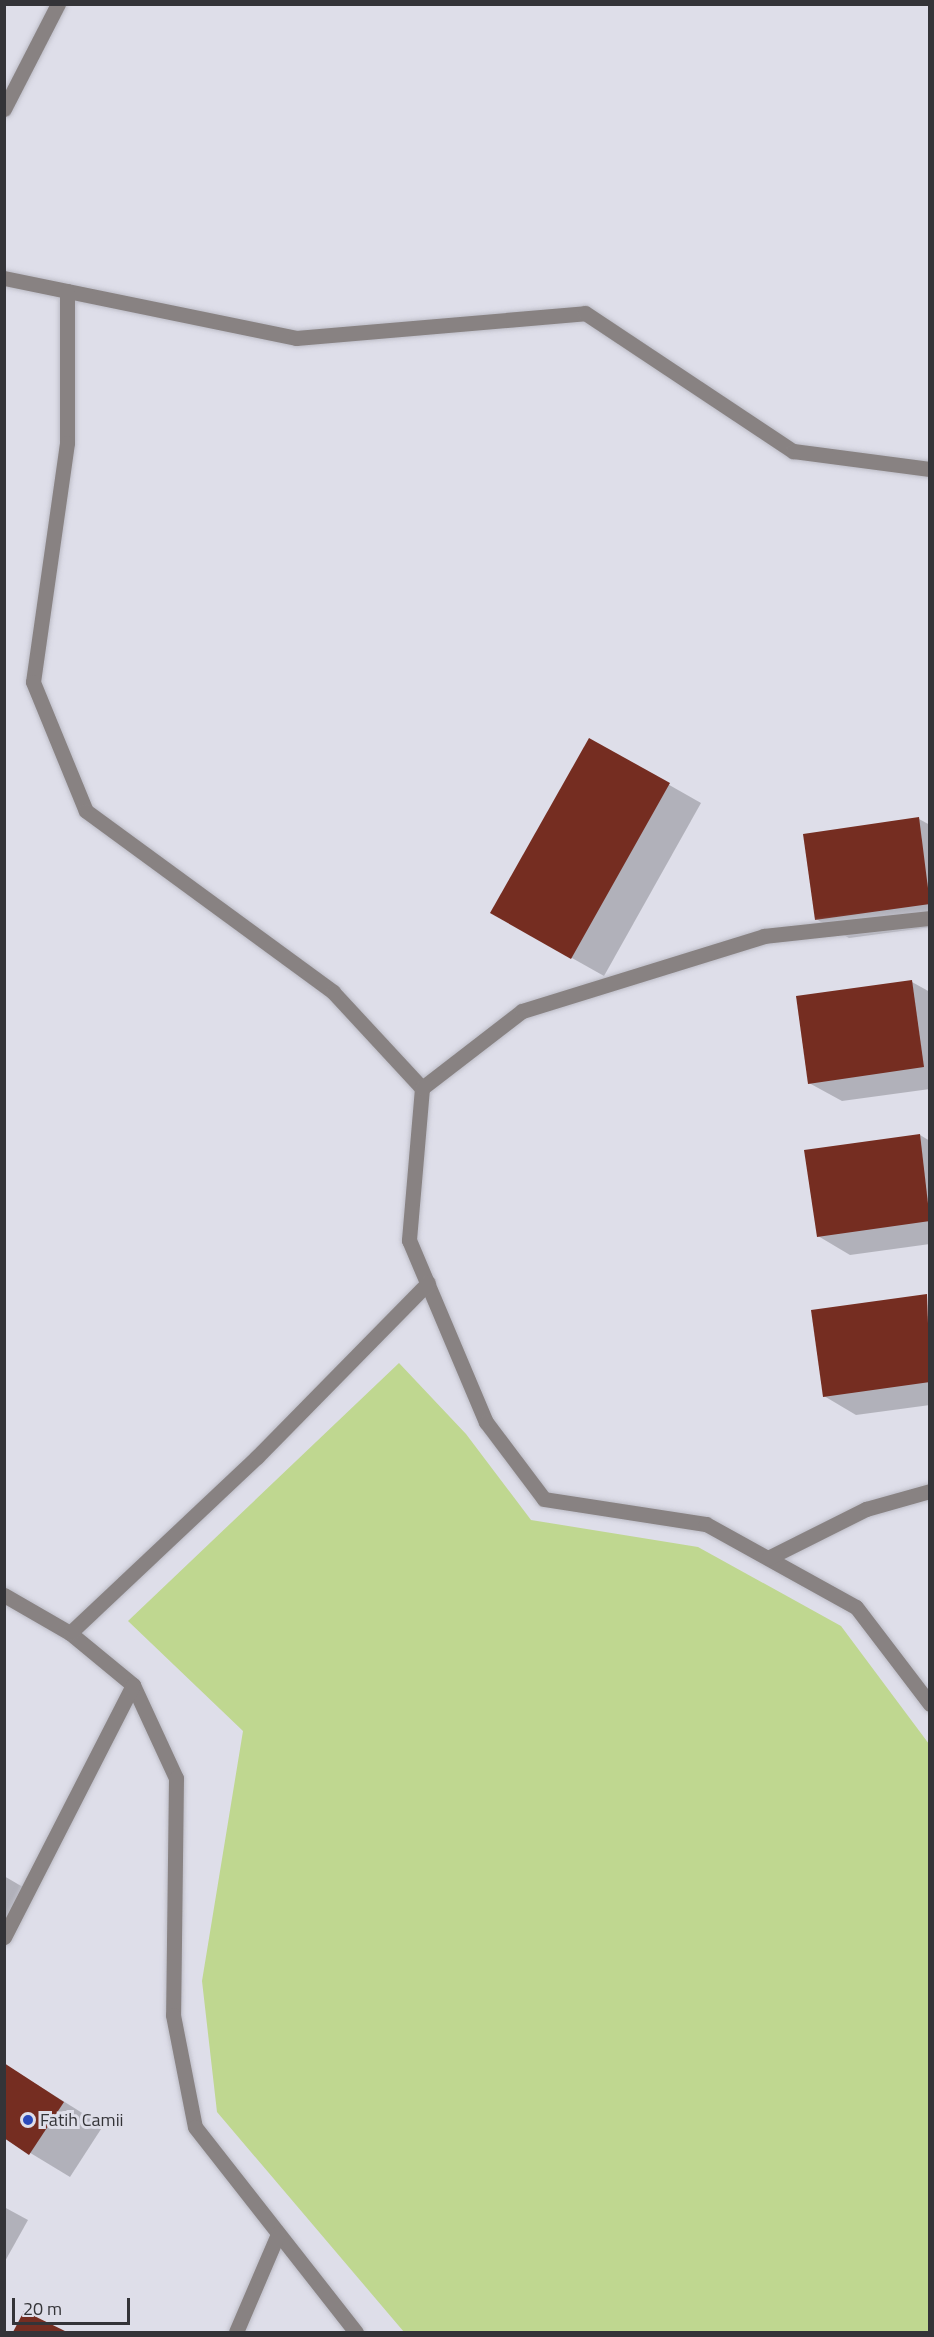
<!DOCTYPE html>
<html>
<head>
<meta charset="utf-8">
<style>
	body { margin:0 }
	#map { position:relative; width:934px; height:2337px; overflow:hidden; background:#dedee9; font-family:"Titillium Web",sans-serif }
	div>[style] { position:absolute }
	.green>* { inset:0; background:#bfd790 }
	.shadow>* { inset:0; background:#0003 }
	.building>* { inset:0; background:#752d21 }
	.roads { filter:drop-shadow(0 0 2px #bcbcc6) drop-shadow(0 0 2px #bcbcc6) }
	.minor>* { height:15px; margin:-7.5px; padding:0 7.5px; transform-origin:7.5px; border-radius:7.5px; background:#888282 }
	.dots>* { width:16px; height:16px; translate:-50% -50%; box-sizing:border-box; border:3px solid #dedee9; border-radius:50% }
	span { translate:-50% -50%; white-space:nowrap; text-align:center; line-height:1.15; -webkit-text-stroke:6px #dedee9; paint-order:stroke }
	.poi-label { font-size:18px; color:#343438 }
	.left { translate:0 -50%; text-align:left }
	.frame { position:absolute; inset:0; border:6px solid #343438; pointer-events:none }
	.scale { position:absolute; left:12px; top:2298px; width:118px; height:27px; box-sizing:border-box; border:3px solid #343438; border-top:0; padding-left:8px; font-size:18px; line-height:21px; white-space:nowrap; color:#343438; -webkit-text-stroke:4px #dedee9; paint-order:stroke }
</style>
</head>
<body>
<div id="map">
	<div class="green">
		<i style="clip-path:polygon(399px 1363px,466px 1434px,531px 1520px,698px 1547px,841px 1626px,929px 1744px,929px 2332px,404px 2332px,217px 2112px,202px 1981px,243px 1731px,128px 1621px)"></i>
	</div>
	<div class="shadow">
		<i style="clip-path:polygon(590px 740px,701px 803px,604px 976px,524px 931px)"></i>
		<i style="clip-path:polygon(919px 819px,930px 825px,930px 927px,849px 938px,816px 919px)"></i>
		<i style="clip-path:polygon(912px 982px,930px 992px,930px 1089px,842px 1101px,809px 1083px)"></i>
		<i style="clip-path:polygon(920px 1135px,930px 1141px,930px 1244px,850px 1255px,818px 1236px)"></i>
		<i style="clip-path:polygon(926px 1295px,930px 1405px,856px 1415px,824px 1396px)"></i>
		<i style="clip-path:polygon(4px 1876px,28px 1890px,4px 1931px)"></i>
		<i style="clip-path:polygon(4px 2064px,103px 2126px,70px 2177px,4px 2137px)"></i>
		<i style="clip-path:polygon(4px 2207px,28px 2220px,4px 2263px)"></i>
		<i style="clip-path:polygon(25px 2313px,63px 2332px,15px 2332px)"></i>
	</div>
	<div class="building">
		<i style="clip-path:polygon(589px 738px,670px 783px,571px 959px,490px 913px)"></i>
		<i style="clip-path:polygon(919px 817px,930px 904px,815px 920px,803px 834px)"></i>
		<i style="clip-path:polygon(912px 980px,924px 1067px,808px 1084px,796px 996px)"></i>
		<i style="clip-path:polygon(920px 1134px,930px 1221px,817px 1237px,804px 1150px)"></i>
		<i style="clip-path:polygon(927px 1294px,930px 1382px,823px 1397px,811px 1310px)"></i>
		<i style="clip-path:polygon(4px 2063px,64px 2102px,29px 2155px,4px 2138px)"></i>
		<i style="clip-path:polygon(24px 2311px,67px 2332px,13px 2332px)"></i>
	</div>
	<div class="roads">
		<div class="minor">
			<i style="left:4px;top:109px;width:118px;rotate:-62.8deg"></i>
			<i style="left:4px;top:278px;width:298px;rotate:11.6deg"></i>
			<i style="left:296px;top:338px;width:290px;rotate:-4.9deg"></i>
			<i style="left:585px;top:313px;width:250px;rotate:33.6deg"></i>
			<i style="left:793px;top:451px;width:138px;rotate:7.5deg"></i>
			<i style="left:67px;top:291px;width:152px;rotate:90deg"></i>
			<i style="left:67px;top:443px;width:241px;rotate:98.1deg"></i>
			<i style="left:33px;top:682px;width:139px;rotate:67.7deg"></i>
			<i style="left:86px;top:811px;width:306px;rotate:36.2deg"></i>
			<i style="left:333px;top:992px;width:131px;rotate:47.2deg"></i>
			<i style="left:422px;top:1088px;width:153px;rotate:94.9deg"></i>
			<i style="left:409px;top:1240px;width:198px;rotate:67.1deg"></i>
			<i style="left:486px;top:1422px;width:96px;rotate:53deg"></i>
			<i style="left:544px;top:1499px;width:164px;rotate:8.8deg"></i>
			<i style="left:706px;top:1524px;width:171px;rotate:29deg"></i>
			<i style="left:856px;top:1607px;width:122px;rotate:52.7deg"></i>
			<i style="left:422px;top:1088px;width:126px;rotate:-37.6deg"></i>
			<i style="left:522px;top:1011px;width:253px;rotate:-17.2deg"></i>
			<i style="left:764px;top:936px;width:167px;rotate:-6.2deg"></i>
			<i style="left:768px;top:1558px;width:110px;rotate:-26.6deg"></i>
			<i style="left:866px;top:1509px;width:66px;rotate:-15.7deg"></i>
			<i style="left:4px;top:1595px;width:76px;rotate:29.9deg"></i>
			<i style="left:70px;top:1633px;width:82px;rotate:39.5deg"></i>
			<i style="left:133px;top:1685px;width:102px;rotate:65.2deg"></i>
			<i style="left:176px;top:1778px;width:237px;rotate:90.7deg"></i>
			<i style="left:173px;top:2015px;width:114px;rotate:78.9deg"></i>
			<i style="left:195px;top:2127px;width:261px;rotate:51.9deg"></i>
			<i style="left:70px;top:1633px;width:257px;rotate:-43.3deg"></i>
			<i style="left:257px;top:1457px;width:244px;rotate:-45.5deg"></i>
			<i style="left:4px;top:1937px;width:283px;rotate:-62.9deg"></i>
			<i style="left:236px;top:2332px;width:107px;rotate:-66.8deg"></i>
		</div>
	</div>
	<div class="dots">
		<i style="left:28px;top:2120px;background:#2b4aba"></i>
	</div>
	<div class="poi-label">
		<span class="left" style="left:40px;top:2120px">Fatih Camii</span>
	</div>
	<div class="frame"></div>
	<div class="scale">20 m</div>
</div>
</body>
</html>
